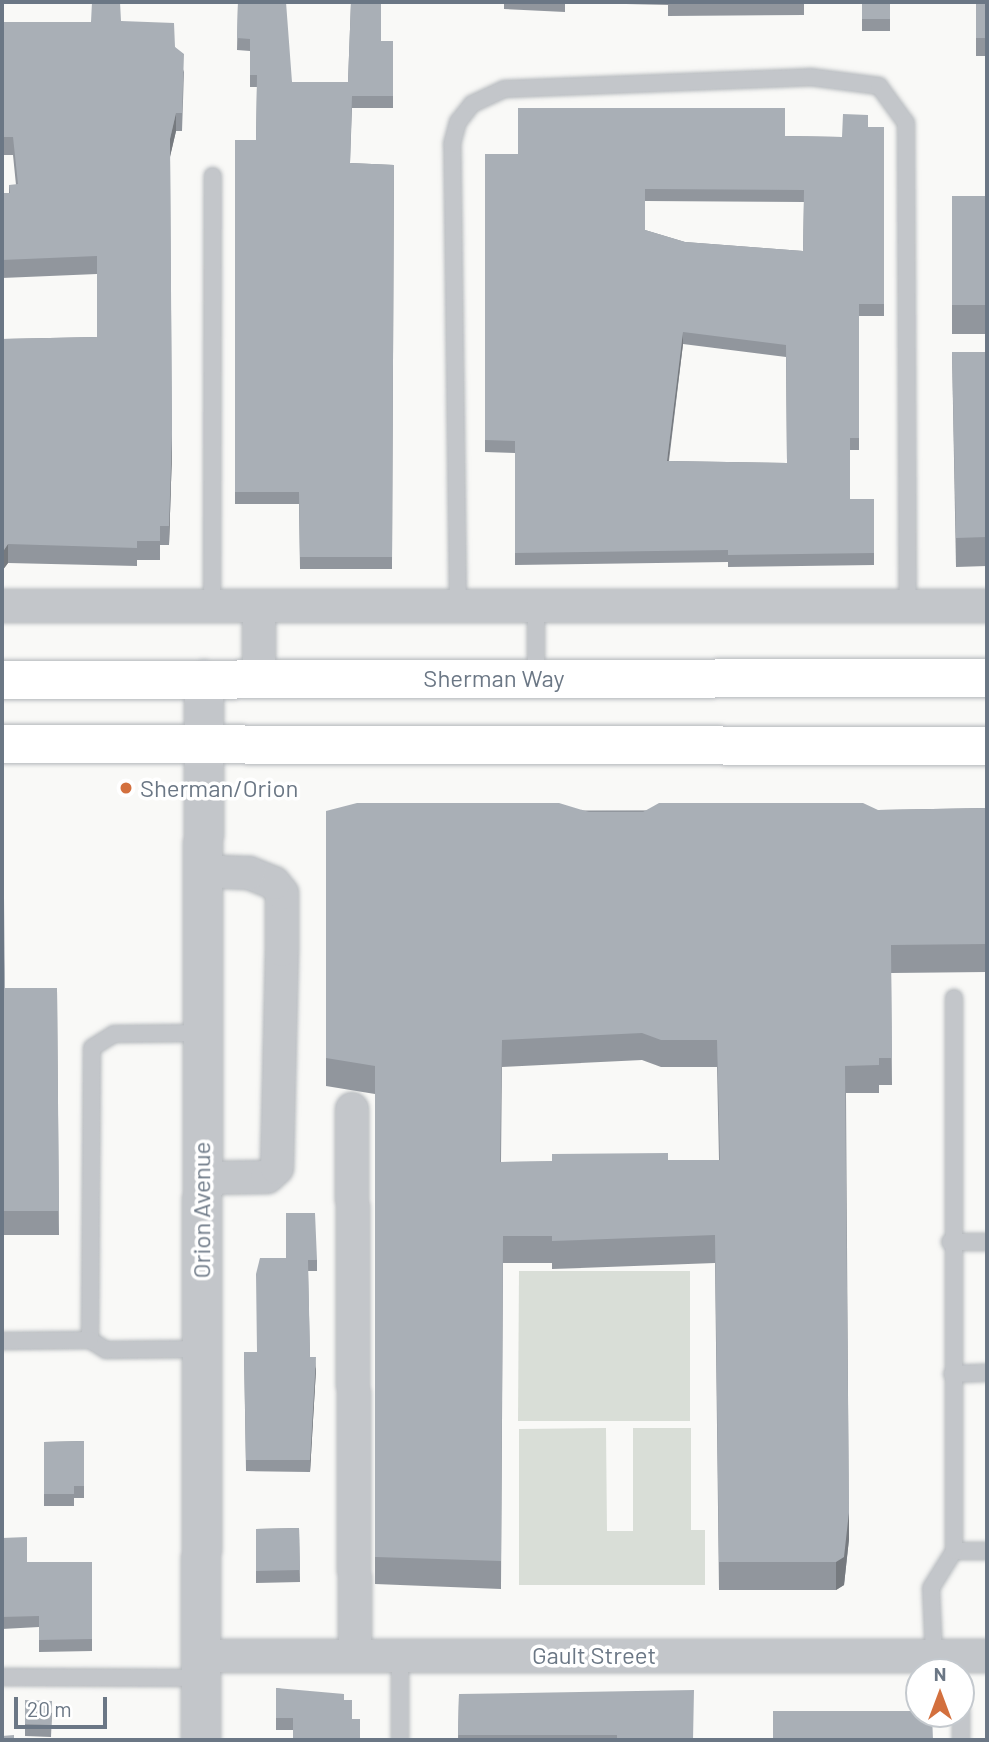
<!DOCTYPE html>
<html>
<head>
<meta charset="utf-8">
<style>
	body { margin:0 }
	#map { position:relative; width:989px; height:1742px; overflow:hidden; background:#f9f9f7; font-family:Barlow,sans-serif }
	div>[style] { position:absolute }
	.green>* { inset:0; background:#d9ded7 }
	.roads { filter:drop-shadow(0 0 2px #b4b8bc) drop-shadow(0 0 2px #b4b8bc) }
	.service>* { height:16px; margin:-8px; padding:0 8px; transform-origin:8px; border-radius:8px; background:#c3c6ca }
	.minor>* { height:32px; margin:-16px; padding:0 16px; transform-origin:16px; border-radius:16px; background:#c3c6ca }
	.tertiary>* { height:38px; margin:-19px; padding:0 19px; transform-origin:19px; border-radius:19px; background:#c3c6ca }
	.primary>* { height:38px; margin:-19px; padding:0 19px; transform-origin:19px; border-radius:19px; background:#fff }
	.wall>* { inset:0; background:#91969d }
	.shaded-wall>* { inset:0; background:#767a7f }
	.building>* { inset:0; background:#a9afb6 }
	.dots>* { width:19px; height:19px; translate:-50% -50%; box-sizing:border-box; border:4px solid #fff; border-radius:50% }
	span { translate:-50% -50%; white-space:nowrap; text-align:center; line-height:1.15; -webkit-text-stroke:7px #fff; paint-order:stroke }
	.street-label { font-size:24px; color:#6b7785 }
	.poi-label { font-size:24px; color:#6b7785 }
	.left { translate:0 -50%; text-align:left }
	.frame { position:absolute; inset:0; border:4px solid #6b7785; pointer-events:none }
	.north { position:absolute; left:905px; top:1658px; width:70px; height:70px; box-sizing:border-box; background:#fff; border:2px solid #c4c9ce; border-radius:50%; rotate:0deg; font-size:19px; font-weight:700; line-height:28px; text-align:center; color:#6b7785 }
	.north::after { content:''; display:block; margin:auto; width:24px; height:32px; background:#d3703e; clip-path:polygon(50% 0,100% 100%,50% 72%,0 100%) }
	.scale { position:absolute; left:14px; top:1697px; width:93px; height:32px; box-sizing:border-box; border:4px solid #6b7785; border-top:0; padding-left:9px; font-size:21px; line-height:24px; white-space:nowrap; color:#6b7785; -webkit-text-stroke:5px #fff; paint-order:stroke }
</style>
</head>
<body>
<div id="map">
	<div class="green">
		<i style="clip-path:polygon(519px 1271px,690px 1271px,690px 1421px,518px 1421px)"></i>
		<i style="clip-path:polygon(606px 1428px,607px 1531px,633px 1531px,633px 1428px,691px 1428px,691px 1530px,705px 1530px,705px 1585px,519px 1585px,519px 1429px)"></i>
	</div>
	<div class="roads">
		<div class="service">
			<i style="left:458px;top:606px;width:462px;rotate:-90.7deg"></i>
			<i style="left:452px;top:144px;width:23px;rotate:-75deg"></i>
			<i style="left:458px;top:122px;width:23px;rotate:-52deg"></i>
			<i style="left:472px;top:104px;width:35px;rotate:-25deg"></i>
			<i style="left:504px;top:89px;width:306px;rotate:-2.2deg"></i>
			<i style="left:810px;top:77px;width:70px;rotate:7.4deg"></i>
			<i style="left:879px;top:86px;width:46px;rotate:53.9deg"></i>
			<i style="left:906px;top:123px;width:483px;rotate:89.8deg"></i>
			<i style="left:536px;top:606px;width:72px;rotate:90deg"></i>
			<i style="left:212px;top:608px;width:432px;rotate:-89.9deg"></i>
			<i style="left:200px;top:1033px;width:86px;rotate:179.3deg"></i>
			<i style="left:114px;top:1034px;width:26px;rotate:148deg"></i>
			<i style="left:92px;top:1048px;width:292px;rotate:90.4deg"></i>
			<i style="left:90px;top:1340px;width:19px;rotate:32deg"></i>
			<i style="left:106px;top:1350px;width:95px;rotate:-0.6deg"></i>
			<i style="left:950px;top:1242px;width:37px"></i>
			<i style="left:2px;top:1341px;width:88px;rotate:-0.7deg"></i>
			<i style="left:952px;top:1374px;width:35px;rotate:-2deg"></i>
			<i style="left:954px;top:1551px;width:33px"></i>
			<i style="left:934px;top:1656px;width:68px;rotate:-92.5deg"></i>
			<i style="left:931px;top:1588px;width:44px;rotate:-58.1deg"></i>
			<i style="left:954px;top:1551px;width:553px;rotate:-90deg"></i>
			<i style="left:2px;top:1677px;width:199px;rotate:0.3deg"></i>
			<i style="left:961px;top:1710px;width:30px;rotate:90deg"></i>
			<i style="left:400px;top:1740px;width:85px;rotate:-90deg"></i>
		</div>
		<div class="minor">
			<i style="left:2px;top:606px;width:985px"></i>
			<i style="left:259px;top:607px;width:71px;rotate:90deg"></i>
			<i style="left:352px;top:1109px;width:546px;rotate:89.69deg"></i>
			<i style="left:201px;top:1178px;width:66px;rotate:-0.9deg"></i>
			<i style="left:267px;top:1177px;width:13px;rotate:-42deg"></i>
			<i style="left:277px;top:1168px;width:218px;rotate:-88.7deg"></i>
			<i style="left:282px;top:950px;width:57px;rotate:-90deg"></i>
			<i style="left:282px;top:893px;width:13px;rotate:-129deg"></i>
			<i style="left:274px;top:883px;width:27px;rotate:-158deg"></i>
			<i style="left:249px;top:873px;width:47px;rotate:-177.6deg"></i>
			<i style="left:201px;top:1656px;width:786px"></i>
		</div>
		<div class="tertiary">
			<i style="left:201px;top:1740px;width:1061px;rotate:-89.84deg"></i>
		</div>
		<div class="primary">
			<i style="left:2px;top:680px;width:985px;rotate:-0.12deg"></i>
			<i style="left:2px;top:744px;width:985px;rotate:0.12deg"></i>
		</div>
	</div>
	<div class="wall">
		<i style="clip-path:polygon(238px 2px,292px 82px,348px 82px,351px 2px,393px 2px,393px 4px,381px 4px,381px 41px,393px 41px,393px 108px,352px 108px,350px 163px,394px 165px,392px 569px,300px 569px,299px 504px,235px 504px,235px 140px,256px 140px,257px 87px,250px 87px,250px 51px,237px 50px)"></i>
		<i style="clip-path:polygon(504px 2px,565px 2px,565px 12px,504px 9px)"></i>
		<i style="clip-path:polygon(626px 2px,804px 2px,804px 15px,668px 16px,668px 5px,626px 4px)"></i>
		<i style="clip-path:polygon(862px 2px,890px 2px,890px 31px,862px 31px)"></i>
		<i style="clip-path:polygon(976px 2px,987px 2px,987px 56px,976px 56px)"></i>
		<i style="clip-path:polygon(121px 21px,175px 47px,184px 72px,182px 131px,176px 131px,170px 156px,172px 452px,169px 545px,160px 545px,160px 560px,137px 560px,137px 566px,8px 563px,2px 571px,2px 339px,97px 337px,97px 274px,2px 278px,2px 193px,9px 193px,9px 185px,16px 185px,13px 155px,2px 155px,2px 22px,91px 22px)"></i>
		<i style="clip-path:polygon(evenodd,868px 127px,884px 127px,884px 316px,859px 316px,859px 450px,850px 450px,850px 499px,874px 499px,874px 565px,728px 567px,728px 562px,515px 565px,515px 453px,485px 452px,485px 154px,518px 154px,785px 136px,842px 137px,868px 127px,645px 201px,804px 202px,803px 251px,685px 242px,645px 230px,645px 201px,868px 127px,683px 344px,786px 357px,787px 463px,669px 461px,683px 344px)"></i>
		<i style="clip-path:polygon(952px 196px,987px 196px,987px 334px,952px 334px)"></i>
		<i style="clip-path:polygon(952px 352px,987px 352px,987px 566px,956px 567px)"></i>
		<i style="clip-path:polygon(evenodd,987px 808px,987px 972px,891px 973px,892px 1085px,879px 1085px,879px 1093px,846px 1093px,849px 1539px,844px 1585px,836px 1590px,719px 1590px,715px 1263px,552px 1269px,552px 1263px,503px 1263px,501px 1589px,375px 1584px,375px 1094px,326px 1086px,326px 811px,878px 810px,987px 808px,642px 1060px,661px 1067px,717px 1067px,719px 1160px,501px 1162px,502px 1067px,642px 1060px)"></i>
		<i style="clip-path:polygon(2px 896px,5px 988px,57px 988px,59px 1235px,2px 1235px)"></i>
		<i style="clip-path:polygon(260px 1258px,317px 1260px,317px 1271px,308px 1271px,310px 1357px,316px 1369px,310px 1472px,246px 1471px,244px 1352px,257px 1352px)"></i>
		<i style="clip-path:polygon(84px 1441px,84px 1498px,74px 1498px,74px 1506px,44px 1506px,44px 1442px)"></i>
		<i style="clip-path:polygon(299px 1528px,300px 1582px,256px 1583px,256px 1529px)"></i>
		<i style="clip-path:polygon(2px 1538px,27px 1562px,92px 1562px,92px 1651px,39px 1652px,39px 1627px,2px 1629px)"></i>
		<i style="clip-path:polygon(276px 1688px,344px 1700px,352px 1719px,293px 1730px,276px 1730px)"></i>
		<i style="clip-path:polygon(459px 1694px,693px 1740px,458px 1740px)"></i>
		<i style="clip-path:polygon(25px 1700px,52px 1713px,51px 1737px,25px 1736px)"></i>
	</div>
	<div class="shaded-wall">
		<i style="clip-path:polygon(176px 113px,176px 131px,170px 157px,170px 139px)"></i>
		<i style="clip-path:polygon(683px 332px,683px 344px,667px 472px,667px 461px)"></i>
		<i style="clip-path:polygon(172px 434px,172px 452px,169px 545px,169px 526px)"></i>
		<i style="clip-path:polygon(8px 544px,8px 563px,2px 571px,2px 553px)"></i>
		<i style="clip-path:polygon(316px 1357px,316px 1369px,310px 1472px,310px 1460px)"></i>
		<i style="clip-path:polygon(849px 1512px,849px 1539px,844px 1585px,836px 1590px,836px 1562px)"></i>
	</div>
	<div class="building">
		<i style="clip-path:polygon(92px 2px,120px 2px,121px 21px,174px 23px,175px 47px,184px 54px,182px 113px,176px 113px,170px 139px,172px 434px,169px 526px,160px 526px,160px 541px,137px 541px,137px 548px,8px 544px,2px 553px,2px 339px,97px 337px,97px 256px,2px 260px,2px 193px,10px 193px,9px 185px,18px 184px,13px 137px,2px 137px,2px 22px,91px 22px)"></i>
		<i style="clip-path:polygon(238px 2px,286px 2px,292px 82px,348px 82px,351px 2px,381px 2px,381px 41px,393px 41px,393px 96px,352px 96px,350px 163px,394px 165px,392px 557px,300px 557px,299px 492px,235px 492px,235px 140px,256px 140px,257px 75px,250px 75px,250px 39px,237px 38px)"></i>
		<i style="clip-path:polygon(668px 2px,804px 2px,804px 4px,668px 4px)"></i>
		<i style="clip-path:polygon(862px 2px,890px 2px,890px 19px,862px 19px)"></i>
		<i style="clip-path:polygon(976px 2px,987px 2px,987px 38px,976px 38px)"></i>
		<i style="clip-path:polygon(evenodd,518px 108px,785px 108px,785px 136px,842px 137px,843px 114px,868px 115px,868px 127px,884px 127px,884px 304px,859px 304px,859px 438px,850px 438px,850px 499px,874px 499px,874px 553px,728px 555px,728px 550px,515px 553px,515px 441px,485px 440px,485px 154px,518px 154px,518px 108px,645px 189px,804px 190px,803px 251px,685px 242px,645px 230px,645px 189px,518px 108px,683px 332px,786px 345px,787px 463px,667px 461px,683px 332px)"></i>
		<i style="clip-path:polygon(952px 196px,987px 196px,987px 305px,952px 305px)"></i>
		<i style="clip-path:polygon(952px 352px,987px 352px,987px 537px,956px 538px)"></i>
		<i style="clip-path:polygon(evenodd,357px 803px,559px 803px,589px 812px,643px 812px,659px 803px,863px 803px,878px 810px,987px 808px,987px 949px,987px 944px,891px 945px,892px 1058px,879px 1058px,879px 1065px,845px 1066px,849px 1512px,844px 1557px,836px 1562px,719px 1562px,715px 1235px,552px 1241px,552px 1236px,503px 1236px,501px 1561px,375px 1557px,375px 1066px,326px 1058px,326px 811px,357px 803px,642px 1033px,661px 1040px,717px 1040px,720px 1160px,668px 1160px,668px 1153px,552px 1154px,552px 1161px,500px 1162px,502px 1040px,642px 1033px)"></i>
		<i style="clip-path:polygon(2px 896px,4px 896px,5px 988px,57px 988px,59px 1211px,2px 1211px)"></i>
		<i style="clip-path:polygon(286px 1213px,315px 1213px,317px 1260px,308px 1260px,310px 1357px,316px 1357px,310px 1460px,246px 1460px,244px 1352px,257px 1352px,256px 1274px,260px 1258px,286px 1258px)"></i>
		<i style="clip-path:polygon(84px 1441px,84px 1486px,74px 1486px,74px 1494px,44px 1494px,44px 1442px)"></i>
		<i style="clip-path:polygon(299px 1528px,300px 1570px,256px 1571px,256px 1529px)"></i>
		<i style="clip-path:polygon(27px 1537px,27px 1562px,92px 1562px,92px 1639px,39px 1640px,39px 1616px,2px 1617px,2px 1538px)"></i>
		<i style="clip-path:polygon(276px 1688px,344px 1694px,344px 1700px,352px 1700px,352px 1719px,360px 1719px,360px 1740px,293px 1740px,293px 1718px,276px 1718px)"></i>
		<i style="clip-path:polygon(694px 1690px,693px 1740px,617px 1740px,617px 1735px,458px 1735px,459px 1694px)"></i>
		<i style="clip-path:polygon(25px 1700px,52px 1701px,51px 1725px,25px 1724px)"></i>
		<i style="clip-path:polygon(773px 1711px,919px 1711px,919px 1714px,932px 1714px,933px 1740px,773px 1740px)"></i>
		<i style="clip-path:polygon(985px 1711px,987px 1711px,987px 1740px,985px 1740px)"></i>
		<i style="clip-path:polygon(14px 1735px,14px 1740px,2px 1740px,2px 1736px)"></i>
	</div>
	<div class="dots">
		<i style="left:126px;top:788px;background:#d3703e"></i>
	</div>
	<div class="street-label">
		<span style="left:494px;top:678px">Sherman Way</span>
		<span style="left:201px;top:1210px;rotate:-90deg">Orion Avenue</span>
		<span style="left:594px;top:1655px">Gault Street</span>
	</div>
	<div class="poi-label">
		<span class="left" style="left:140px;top:788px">Sherman/Orion</span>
	</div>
	<div class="frame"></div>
	<div class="north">N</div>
	<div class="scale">20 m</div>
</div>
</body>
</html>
